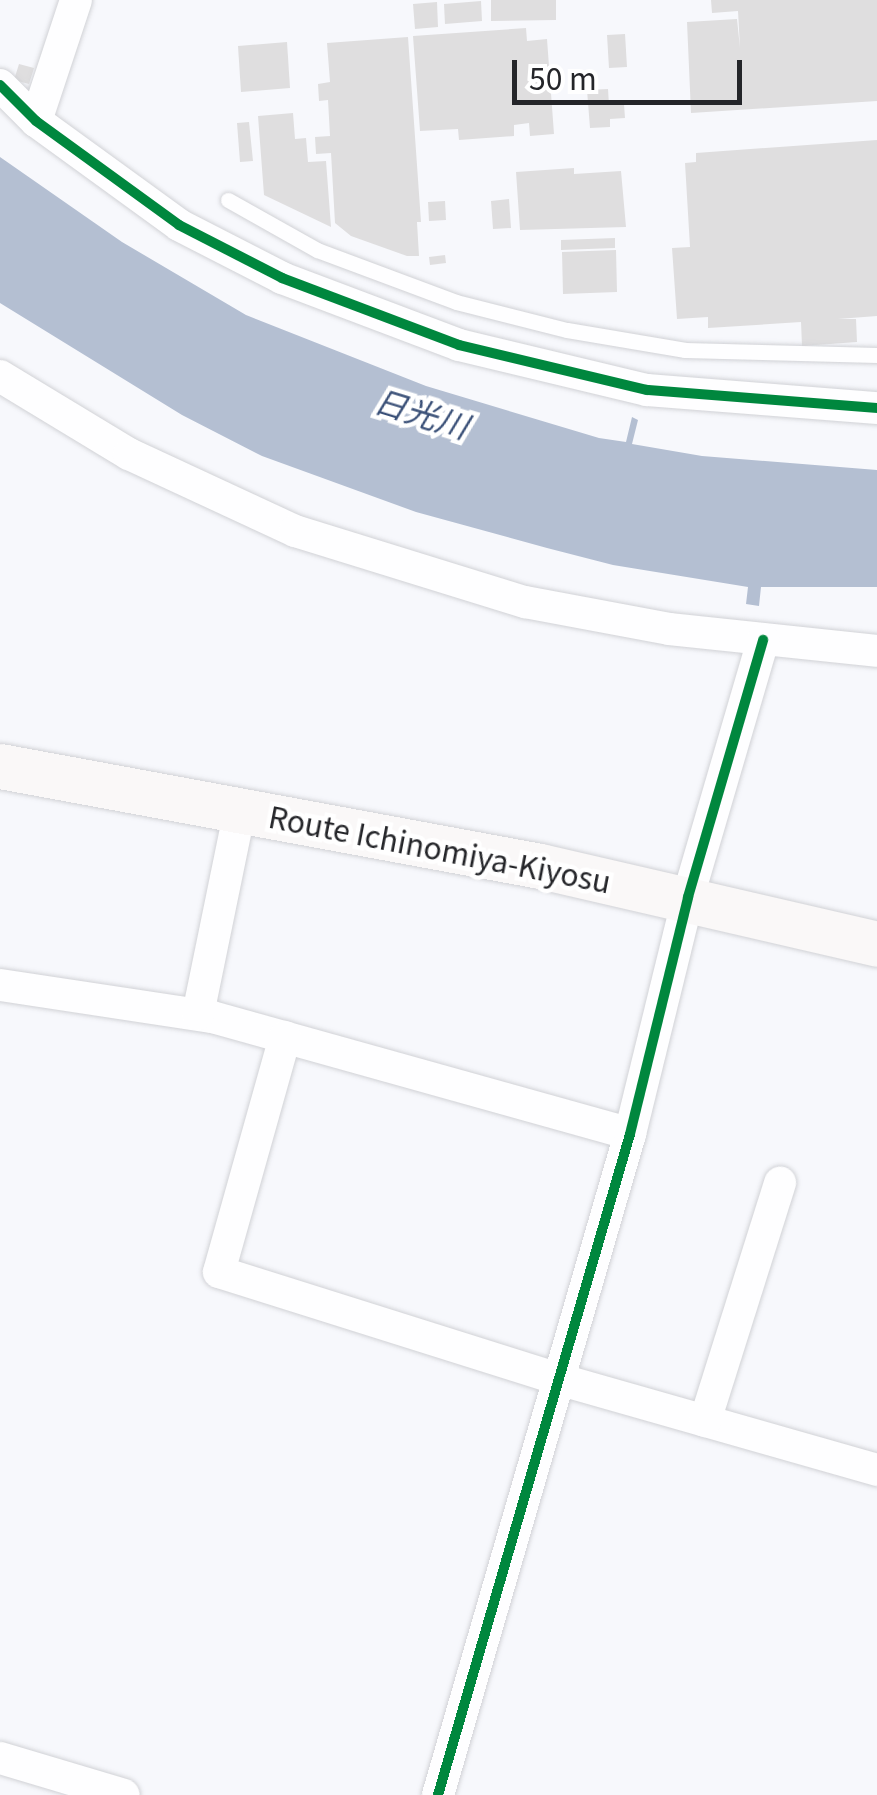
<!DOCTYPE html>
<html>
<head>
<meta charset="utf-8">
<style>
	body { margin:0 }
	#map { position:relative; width:877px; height:1795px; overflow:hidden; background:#f7f8fc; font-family:Georgia,"Noto Sans JP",serif }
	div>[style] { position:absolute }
	.water>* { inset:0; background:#b4bfd2 }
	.building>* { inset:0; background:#dfdedf }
	.roads { filter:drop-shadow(0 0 2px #d1d2d6) drop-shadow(0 0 2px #d1d2d6) }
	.lane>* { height:15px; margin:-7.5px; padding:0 7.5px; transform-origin:7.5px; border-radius:7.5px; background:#fefeff }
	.street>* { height:32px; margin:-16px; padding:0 16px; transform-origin:16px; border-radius:16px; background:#fefeff }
	.secondary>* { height:45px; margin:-22.5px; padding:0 22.5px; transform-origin:22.5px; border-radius:22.5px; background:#faf8f8 }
	.cycleway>* { height:10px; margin:-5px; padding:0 5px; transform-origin:5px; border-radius:5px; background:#00873e }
	span { translate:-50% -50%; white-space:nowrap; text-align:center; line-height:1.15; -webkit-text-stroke:9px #fff; paint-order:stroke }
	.street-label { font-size:30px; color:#242529 }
	.water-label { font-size:32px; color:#394f77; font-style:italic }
	.scale { position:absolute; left:512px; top:60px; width:230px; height:45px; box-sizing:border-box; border:5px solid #242529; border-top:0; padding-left:12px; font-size:30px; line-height:35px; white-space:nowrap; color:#242529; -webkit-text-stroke:8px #fff; paint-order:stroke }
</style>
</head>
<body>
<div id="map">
	<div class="water">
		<i style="clip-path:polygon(0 157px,122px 242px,246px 315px,426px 386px,599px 438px,626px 442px,632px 417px,638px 420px,632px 444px,702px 456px,877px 470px,877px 587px,761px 587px,759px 606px,746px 604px,748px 587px,613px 565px,547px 548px,416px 512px,262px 456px,182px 415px,0 303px)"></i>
	</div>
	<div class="building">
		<i style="clip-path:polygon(491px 0,556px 0,556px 20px,491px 21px)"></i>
		<i style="clip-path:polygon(711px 0,877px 0,877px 101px,691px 113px,687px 22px,737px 19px,740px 48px,738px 11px,712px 13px)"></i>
		<i style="clip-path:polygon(481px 1px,482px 21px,445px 24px,444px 4px)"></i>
		<i style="clip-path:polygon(437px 2px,438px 27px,415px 29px,413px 4px)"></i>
		<i style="clip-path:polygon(526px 28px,527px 41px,547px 39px,554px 134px,530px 136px,529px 123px,514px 125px,514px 136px,459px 140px,458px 129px,420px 131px,413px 36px)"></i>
		<i style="clip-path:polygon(625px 34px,627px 67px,609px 68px,607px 35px)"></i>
		<i style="clip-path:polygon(408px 37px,421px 222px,417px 222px,419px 256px,407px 256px,351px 236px,335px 223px,331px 153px,316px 154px,315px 137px,330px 136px,328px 100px,319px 101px,318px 84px,330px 82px,327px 43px)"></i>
		<i style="clip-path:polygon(287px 42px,290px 88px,241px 92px,238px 46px)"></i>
		<i style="clip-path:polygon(19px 64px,34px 68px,29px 84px,14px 80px)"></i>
		<i style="clip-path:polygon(608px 89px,609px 105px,624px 104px,625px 118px,610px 119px,610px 127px,590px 128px,587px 90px)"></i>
		<i style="clip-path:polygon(293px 113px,295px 139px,306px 138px,308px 162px,326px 161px,331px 227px,264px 195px,258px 116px)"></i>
		<i style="clip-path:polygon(249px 122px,253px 161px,240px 162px,237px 123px)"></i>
		<i style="clip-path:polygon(877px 140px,877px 316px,838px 319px,856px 319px,857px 342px,802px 346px,801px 322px,708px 328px,708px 317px,677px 319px,672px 248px,690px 247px,685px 163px,696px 162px,696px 153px)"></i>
		<i style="clip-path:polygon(574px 168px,574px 174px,621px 171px,626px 227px,520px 230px,516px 172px)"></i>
		<i style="clip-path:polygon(509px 199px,511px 228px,493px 229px,491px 201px)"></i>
		<i style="clip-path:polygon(445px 201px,446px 220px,429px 221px,428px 202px)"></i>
		<i style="clip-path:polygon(615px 238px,615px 248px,561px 250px,561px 240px)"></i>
		<i style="clip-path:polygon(616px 250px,617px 292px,563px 294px,562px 252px)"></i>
		<i style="clip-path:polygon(445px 255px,446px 263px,430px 265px,429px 257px)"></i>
	</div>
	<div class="roads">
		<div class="lane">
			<i style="left:228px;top:200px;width:102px;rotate:29.3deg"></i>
			<i style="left:317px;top:250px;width:148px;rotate:20.5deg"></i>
			<i style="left:456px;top:302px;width:114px;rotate:14.2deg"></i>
			<i style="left:567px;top:330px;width:120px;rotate:9.6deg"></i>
			<i style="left:685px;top:350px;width:192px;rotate:1.5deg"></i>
		</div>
		<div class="street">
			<i style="left:0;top:85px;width:51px;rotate:45deg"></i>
			<i style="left:36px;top:121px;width:177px;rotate:36deg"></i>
			<i style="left:179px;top:225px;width:116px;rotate:27.2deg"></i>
			<i style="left:282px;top:278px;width:189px;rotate:20.7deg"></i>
			<i style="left:459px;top:345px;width:193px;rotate:13.5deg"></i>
			<i style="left:647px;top:390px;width:231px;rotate:4.5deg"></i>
			<i style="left:36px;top:121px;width:127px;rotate:-71.7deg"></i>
			<i style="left:0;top:376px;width:151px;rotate:31.2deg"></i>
			<i style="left:129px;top:454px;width:183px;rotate:24.9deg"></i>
			<i style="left:295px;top:531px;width:241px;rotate:17.2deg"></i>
			<i style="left:525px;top:602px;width:147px;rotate:10.6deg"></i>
			<i style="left:669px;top:629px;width:209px;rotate:6deg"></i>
			<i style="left:0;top:985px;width:214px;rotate:8.6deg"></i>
			<i style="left:212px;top:1017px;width:434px;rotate:15.6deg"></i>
			<i style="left:198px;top:1014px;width:209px;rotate:-78.4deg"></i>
			<i style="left:285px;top:1037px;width:244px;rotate:105.7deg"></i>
			<i style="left:219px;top:1272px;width:355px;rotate:17.5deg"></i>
			<i style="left:558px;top:1379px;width:332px;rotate:15.9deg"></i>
			<i style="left:705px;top:1421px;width:250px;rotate:-72.5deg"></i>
			<i style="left:0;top:1758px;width:129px;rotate:16.6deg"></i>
			<i style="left:438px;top:1795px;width:688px;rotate:-73.8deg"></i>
			<i style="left:630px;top:1134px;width:244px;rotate:-76.2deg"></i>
			<i style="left:688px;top:897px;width:268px;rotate:-73.7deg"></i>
		</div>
		<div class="secondary">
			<i style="left:0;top:766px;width:549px;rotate:10.49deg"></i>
			<i style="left:540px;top:866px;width:346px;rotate:13deg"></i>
		</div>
	</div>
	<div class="cycleway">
		<i style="left:0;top:85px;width:51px;rotate:45deg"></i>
		<i style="left:36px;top:121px;width:177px;rotate:36deg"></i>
		<i style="left:179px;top:225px;width:116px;rotate:27.2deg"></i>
		<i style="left:282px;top:278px;width:189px;rotate:20.7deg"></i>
		<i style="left:459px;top:345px;width:193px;rotate:13.5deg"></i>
		<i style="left:647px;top:390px;width:231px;rotate:4.5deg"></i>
		<i style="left:438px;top:1795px;width:688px;rotate:-73.8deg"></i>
		<i style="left:630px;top:1134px;width:244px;rotate:-76.2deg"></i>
		<i style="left:688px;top:897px;width:268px;rotate:-73.7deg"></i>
	</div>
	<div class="street-label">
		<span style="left:440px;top:848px;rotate:11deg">Route Ichinomiya-Kiyosu</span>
	</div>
	<div class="water-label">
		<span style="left:422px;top:412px;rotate:17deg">日光川</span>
	</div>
	<div class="scale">50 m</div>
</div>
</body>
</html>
